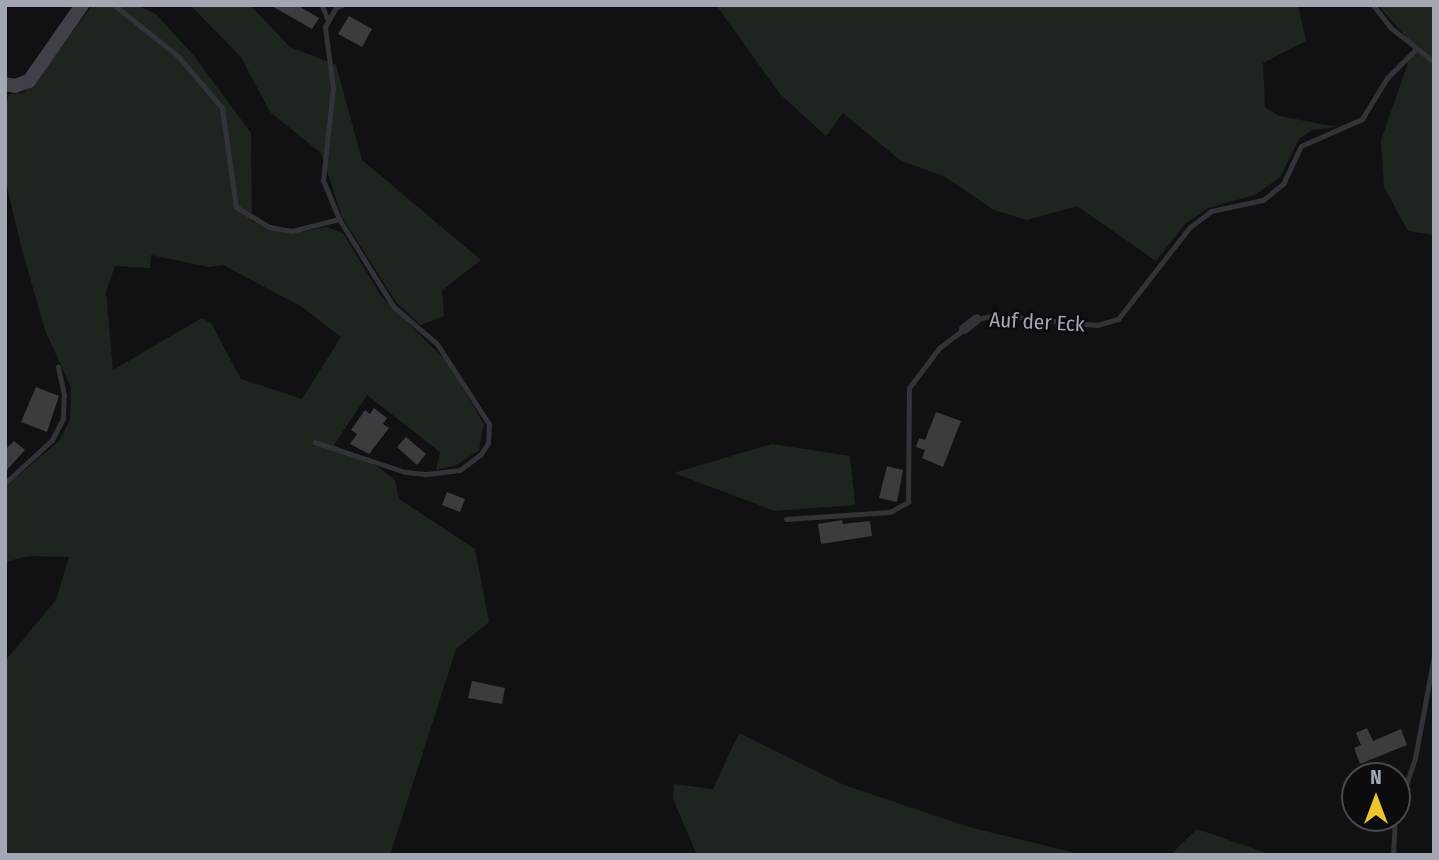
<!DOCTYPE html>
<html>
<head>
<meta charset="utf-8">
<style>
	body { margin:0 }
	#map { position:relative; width:1439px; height:860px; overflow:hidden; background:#111113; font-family:"Fira Sans Condensed",sans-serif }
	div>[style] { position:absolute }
	.green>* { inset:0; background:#1e251f }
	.building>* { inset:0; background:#3c3b40 }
	.lane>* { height:5px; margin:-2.5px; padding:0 2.5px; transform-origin:2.5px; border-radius:2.5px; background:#323338 }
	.street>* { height:10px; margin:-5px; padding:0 5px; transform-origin:5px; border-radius:5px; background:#323338 }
	.secondary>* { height:14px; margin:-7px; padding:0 7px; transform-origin:7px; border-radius:7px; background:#404148 }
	span { translate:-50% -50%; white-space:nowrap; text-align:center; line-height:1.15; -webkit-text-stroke:5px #0c0c0e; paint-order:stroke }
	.street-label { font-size:21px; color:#a3a6b3 }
	.frame { position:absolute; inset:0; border:7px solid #a3a6b3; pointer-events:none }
	.north { position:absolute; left:1341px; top:762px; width:70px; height:70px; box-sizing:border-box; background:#0c0c0e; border:2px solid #484a50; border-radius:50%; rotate:0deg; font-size:19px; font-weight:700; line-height:28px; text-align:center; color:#a3a6b3 }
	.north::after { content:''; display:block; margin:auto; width:24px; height:32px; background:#eec52e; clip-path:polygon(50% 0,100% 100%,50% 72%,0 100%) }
</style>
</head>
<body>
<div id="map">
	<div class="green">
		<i style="clip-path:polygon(evenodd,93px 5px,137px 5px,156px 14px,194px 56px,251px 133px,252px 221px,290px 234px,326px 227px,343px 233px,381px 296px,447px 362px,484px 424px,479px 450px,457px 465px,436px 470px,440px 452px,367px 395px,334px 445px,380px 468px,395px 480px,399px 499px,475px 549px,489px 622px,456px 649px,390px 855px,5px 855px,5px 661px,56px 600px,69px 557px,29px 556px,5px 562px,5px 487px,60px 440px,70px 419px,71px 387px,45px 330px,21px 246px,5px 178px,5px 108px,9px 94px,24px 93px,93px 5px,151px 255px,209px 267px,223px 265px,302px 307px,341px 337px,302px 399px,241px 379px,211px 323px,202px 318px,113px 370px,106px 292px,115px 266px,150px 268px,151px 255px)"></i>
		<i style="clip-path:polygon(190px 5px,250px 5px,290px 47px,336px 65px,362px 160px,481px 260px,442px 290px,444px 316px,421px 325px,396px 302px,342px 217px,321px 153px,270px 112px,241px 57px)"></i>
		<i style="clip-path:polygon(716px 5px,1298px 5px,1306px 41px,1263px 63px,1265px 107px,1279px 116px,1338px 127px,1312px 130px,1299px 139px,1280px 177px,1255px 195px,1208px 208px,1185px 224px,1156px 261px,1077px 206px,1027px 220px,994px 210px,944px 176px,901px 161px,843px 113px,826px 136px,780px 94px)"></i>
		<i style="clip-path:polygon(1378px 5px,1434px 5px,1434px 235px,1408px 231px,1384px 187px,1381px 140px,1414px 46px)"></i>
		<i style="clip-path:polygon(772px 444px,850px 456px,855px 505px,775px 511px,674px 473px)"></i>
		<i style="clip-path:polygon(739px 733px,844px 785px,969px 827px,1083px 855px,697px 855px,673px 799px,674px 784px,713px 789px)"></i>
		<i style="clip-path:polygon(1197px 829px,1272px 855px,1170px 855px)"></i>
	</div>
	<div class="building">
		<i style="clip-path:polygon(270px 5px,297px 5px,319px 18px,312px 29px)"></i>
		<i style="clip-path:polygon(349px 16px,372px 29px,362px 47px,338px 34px)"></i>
		<i style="clip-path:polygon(36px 387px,59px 396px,47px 432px,21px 422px)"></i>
		<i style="clip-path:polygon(374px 408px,387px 418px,383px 424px,389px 428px,369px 454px,350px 444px,357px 434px,351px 430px,365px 410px,370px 414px)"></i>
		<i style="clip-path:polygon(936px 412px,961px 421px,943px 467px,922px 458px,925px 450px,916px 447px,919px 438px,925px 440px)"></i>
		<i style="clip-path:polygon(406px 437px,426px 454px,417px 465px,397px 447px)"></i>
		<i style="clip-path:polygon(14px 441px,25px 450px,5px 472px,5px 450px)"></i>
		<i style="clip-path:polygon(887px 466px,903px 470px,897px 502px,879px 498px)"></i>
		<i style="clip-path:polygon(447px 492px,465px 499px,460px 512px,442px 505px)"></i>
		<i style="clip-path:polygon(842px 520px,843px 524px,870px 521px,872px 536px,821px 544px,818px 524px)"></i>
		<i style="clip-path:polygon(472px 681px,505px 688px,502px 704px,468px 698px)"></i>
		<i style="clip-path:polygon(1367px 728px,1373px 741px,1401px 729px,1407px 745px,1360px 764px,1354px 748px,1361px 745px,1356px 733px)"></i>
	</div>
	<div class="lane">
		<i style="left:114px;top:5px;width:82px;rotate:38.6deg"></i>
		<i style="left:178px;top:56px;width:68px;rotate:49.8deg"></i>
		<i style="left:222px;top:108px;width:100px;rotate:82deg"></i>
		<i style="left:236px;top:207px;width:39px;rotate:31deg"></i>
		<i style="left:269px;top:227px;width:23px;rotate:10deg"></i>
		<i style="left:292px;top:231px;width:49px;rotate:-14.3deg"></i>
		<i style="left:339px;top:219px;width:102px;rotate:58.2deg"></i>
		<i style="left:393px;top:306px;width:58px;rotate:40.8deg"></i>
		<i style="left:437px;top:344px;width:95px;rotate:57deg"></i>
		<i style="left:489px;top:424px;width:19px;rotate:93deg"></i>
		<i style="left:488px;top:443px;width:13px;rotate:122deg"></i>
		<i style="left:481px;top:454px;width:26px;rotate:143deg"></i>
		<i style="left:460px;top:470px;width:35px;rotate:173deg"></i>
		<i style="left:425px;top:474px;width:20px;rotate:-174deg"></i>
		<i style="left:405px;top:472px;width:95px;rotate:-161.6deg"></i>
		<i style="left:322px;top:5px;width:15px;rotate:70deg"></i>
		<i style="left:1373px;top:5px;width:29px;rotate:52deg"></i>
		<i style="left:1391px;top:28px;width:55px;rotate:38.3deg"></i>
		<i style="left:339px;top:219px;width:42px;rotate:-112.3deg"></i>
		<i style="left:323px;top:180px;width:93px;rotate:-83.8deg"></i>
		<i style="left:333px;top:88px;width:62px;rotate:-97.5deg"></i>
		<i style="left:325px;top:27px;width:23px;rotate:-61deg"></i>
		<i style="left:336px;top:7px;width:6px;rotate:-18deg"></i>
		<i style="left:977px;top:319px;width:19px;rotate:-12deg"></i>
		<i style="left:996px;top:315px;width:101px;rotate:5.7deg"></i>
		<i style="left:1097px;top:325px;width:22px;rotate:-16deg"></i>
		<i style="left:1118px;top:319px;width:117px;rotate:-52deg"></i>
		<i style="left:1190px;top:227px;width:26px;rotate:-37deg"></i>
		<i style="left:1211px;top:211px;width:53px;rotate:-11.9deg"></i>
		<i style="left:1263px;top:200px;width:26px;rotate:-39deg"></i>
		<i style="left:1283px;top:184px;width:42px;rotate:-64.7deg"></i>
		<i style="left:1301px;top:146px;width:67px;rotate:-23.9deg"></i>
		<i style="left:1362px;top:119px;width:48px;rotate:-58.6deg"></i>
		<i style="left:1387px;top:78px;width:40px;rotate:-45deg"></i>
		<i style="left:5px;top:483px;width:64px;rotate:-42.5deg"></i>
		<i style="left:52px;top:440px;width:25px;rotate:-63deg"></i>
		<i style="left:63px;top:418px;width:23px;rotate:-88deg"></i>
		<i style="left:64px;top:395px;width:29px;rotate:-102deg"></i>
		<i style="left:786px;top:519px;width:104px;rotate:-3.9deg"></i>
		<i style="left:890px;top:512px;width:21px;rotate:-29deg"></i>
		<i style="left:908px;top:502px;width:114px;rotate:-89.5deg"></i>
		<i style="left:909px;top:388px;width:50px;rotate:-53.1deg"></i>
		<i style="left:939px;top:348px;width:31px;rotate:-37deg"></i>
		<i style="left:1397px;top:811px;width:56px;rotate:-71.2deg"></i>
		<i style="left:1415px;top:758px;width:105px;rotate:-79.5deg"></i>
		<i style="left:1393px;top:855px;width:37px;rotate:-87deg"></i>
	</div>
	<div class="street">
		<i style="left:964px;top:329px;width:16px;rotate:-38deg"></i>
	</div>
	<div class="secondary">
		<i style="left:5px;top:84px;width:10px;rotate:11deg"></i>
		<i style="left:15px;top:86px;width:15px;rotate:-20deg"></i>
		<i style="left:29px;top:81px;width:93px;rotate:-55.1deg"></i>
	</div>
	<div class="street-label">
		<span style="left:1037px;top:322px;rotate:3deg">Auf der Eck</span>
	</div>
	<div class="frame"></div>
	<div class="north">N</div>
</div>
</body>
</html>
